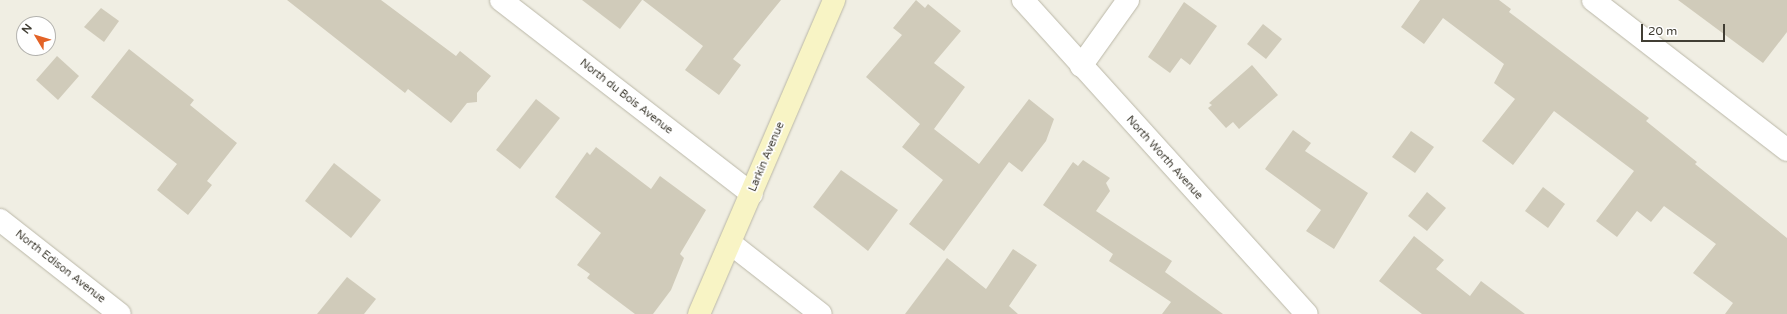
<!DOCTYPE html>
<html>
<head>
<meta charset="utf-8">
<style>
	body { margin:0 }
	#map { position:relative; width:1787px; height:314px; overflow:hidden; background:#f0eee3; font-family:"Varela Round",sans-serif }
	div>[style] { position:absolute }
	.building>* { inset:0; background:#d0cbba }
	.roads { filter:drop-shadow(0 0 1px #bab7a7) drop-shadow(0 0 1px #bab7a7) }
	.street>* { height:22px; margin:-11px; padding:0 11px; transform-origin:11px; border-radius:11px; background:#fff }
	.secondary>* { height:22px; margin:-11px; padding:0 11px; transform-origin:11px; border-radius:11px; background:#f8f4c5 }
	span { translate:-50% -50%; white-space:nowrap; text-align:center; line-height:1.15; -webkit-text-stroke:3.5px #fff; paint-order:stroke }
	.street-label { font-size:11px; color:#413e34 }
	.north { position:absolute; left:16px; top:16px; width:40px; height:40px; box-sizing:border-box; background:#fff; border:1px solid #b3b2ae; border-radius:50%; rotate:308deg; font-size:11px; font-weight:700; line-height:16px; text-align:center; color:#413e34 }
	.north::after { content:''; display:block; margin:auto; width:14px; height:18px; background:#e36327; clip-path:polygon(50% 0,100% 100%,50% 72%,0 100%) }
	.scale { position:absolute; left:1641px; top:24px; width:84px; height:18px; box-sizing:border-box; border:2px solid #413e34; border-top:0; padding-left:5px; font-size:12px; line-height:14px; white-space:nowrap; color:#413e34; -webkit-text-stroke:3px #fff; paint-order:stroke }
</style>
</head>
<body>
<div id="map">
	<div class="building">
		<i style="clip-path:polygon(287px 0,381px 0,456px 56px,460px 51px,491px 76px,477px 93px,477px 102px,467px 103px,451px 123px,408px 89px,405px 93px)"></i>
		<i style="clip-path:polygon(582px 0,642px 0,620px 29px)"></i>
		<i style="clip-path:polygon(643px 0,781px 0,733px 59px,741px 65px,719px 95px,685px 70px,703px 46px)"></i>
		<i style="clip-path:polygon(916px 0,925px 8px,928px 4px,961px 31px,934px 63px,965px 87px,934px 129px,979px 164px,1029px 99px,1054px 119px,1046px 141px,1022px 172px,1009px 162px,944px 251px,909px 224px,943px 180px,902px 147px,920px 124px,866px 77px,902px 35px,893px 28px)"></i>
		<i style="clip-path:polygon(1420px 0,1499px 0,1511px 9px,1509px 12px,1649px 118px,1646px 121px,1697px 162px,1695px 164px,1787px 238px,1787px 314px,1725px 314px,1733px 303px,1693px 273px,1716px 244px,1664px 206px,1651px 222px,1637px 211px,1617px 237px,1596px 221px,1634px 171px,1554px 111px,1513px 165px,1482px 141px,1515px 99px,1494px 83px,1504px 64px,1443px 18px,1424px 44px,1401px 27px)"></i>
		<i style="clip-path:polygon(1678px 0,1787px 0,1787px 32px,1763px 63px)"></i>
		<i style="clip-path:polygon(1184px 2px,1217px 26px,1190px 65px,1181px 58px,1170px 73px,1148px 57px)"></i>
		<i style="clip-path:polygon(101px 8px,119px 21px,104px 42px,84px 27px)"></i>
		<i style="clip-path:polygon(1263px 24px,1282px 39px,1266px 59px,1247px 44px)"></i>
		<i style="clip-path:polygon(129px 49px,194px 100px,190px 105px,237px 143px,207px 181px,212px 185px,188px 215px,157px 190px,177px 164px,91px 97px)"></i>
		<i style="clip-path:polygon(57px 56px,79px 76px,58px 100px,36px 80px)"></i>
		<i style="clip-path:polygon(1252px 65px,1278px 95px,1239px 129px,1233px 122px,1226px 128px,1208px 108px,1212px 105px,1209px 103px)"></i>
		<i style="clip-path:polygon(536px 99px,560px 118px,520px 169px,496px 150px)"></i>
		<i style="clip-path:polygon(1293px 130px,1311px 143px,1305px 151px,1368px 193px,1334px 249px,1306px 231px,1321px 210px,1265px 169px)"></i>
		<i style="clip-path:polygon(1411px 131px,1434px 147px,1415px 173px,1392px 157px)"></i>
		<i style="clip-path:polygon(596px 147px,651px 189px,660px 176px,706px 210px,680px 254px,684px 258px,671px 290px,653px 314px,635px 314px,587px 278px,590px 274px,577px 265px,601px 233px,555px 197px,587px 152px,590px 155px)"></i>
		<i style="clip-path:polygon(1083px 160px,1110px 178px,1106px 183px,1110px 191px,1096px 211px,1172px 261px,1165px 272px,1223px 314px,1162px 314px,1171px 302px,1109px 261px,1113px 254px,1043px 205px,1073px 162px,1078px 166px)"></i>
		<i style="clip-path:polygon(334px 163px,381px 200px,351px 238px,305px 201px)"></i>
		<i style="clip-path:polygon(841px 170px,898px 210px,868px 251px,813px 207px)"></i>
		<i style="clip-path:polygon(1543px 187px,1565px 204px,1548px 228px,1525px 211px)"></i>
		<i style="clip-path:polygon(1427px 192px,1446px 208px,1427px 231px,1408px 216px)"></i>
		<i style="clip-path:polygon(1414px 236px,1444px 260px,1436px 269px,1470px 296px,1481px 281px,1525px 314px,1422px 314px,1379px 281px)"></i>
		<i style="clip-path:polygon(1013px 249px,1037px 265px,1009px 306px,1018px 314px,905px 314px,947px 258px,986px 289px)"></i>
		<i style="clip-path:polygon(347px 277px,376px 299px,364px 314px,317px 314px)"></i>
	</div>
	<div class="roads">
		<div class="street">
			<i style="left:501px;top:0;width:317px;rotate:37.7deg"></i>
			<i style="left:1023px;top:0;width:423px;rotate:47.9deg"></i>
			<i style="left:1593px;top:0;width:245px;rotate:37.7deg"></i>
			<i style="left:1081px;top:66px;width:81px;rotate:-54.5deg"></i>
			<i style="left:0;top:220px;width:152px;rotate:38.1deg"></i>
			<i style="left:730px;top:243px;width:115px;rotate:38deg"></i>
		</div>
		<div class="secondary">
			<i style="left:699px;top:314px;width:342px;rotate:-66.7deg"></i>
		</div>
	</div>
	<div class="street-label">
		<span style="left:626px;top:97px;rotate:38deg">North du Bois Avenue</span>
		<span style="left:767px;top:157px;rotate:-67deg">Larkin Avenue</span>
		<span style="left:1164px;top:158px;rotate:48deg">North Worth Avenue</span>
		<span style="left:60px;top:267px;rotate:38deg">North Edison Avenue</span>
	</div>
	<div class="north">N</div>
	<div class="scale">20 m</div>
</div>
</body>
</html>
